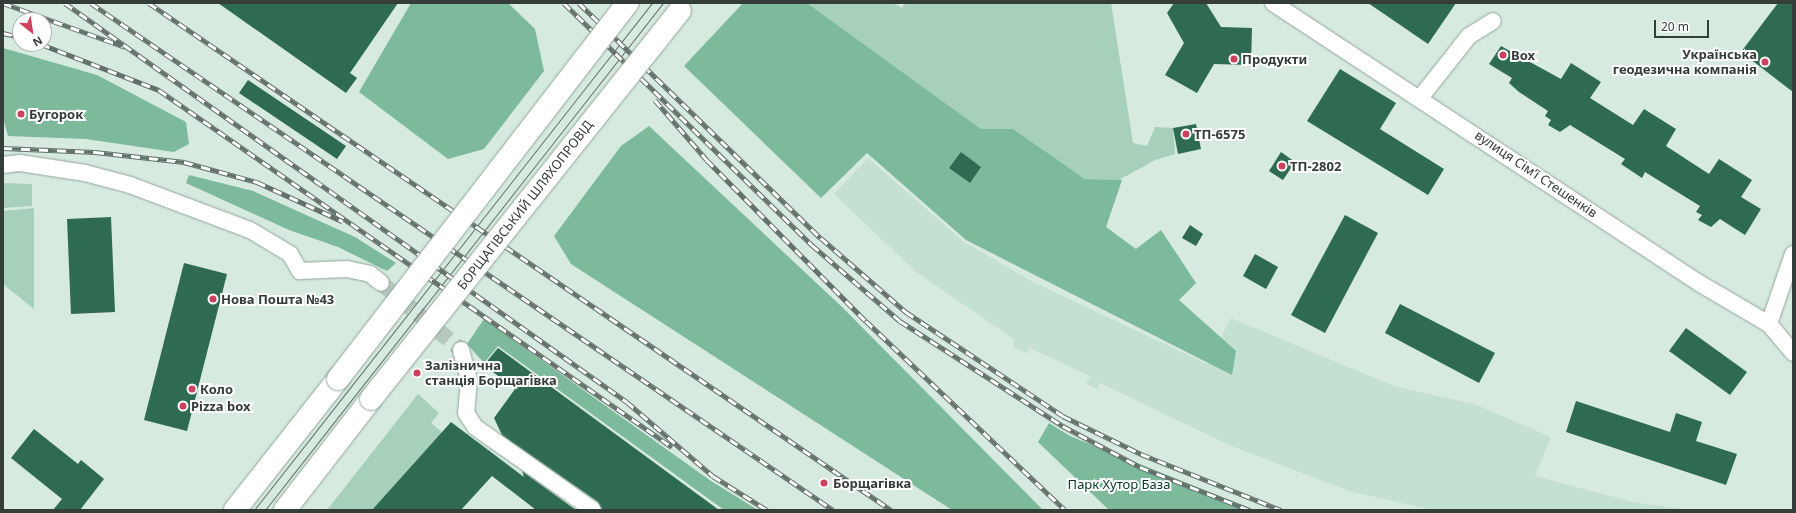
<!DOCTYPE html>
<html>
<head>
<meta charset="utf-8">
<style>
	body { margin:0 }
	#map { position:relative; width:1796px; height:513px; overflow:hidden; background:#d6eadf; font-family:"Noto Sans",sans-serif }
	div>[style] { position:absolute }
	.built>* { inset:0; background:#c4e0d1 }
	.green>* { inset:0; background:#a6d0ba }
	.forest>* { inset:0; background:#7cba9b }
	.building>* { inset:0; background:#2e6b50 }
	.street-tunnel>* { height:16px; margin-top:-8px; transform-origin:0; background:repeating-linear-gradient(90deg,#b6c7be 0 16px,transparent 0 24px) }
	.roads { filter:drop-shadow(0 0 1px #93a69c) drop-shadow(0 0 1px #93a69c) }
	.street>* { height:16px; margin:-8px; padding:0 8px; transform-origin:8px; border-radius:8px; background:#fff }
	.primary>* { height:22px; margin:-11px; padding:0 11px; transform-origin:11px; border-radius:11px; background:#fff }
	.tram>* { height:1px; margin:-0.5px; padding:0 0.5px; transform-origin:0.5px; border-radius:0.5px; background:#64706a }
	.rail>* { height:4.5px; margin-top:-2.25px; transform-origin:0; background:repeating-linear-gradient(90deg,#fff 0 9px,#64706a 0 18px); box-sizing:border-box; border-block:1px solid #64706a }
	.bridges { filter:drop-shadow(0 0 1px #93a69c) drop-shadow(0 0 1px #93a69c) }
	.primary-bridge>* { height:22px; margin:-11px; padding:0 11px; transform-origin:11px; border-radius:11px; background:#fff }
	.dots>* { width:11px; height:11px; translate:-50% -50%; box-sizing:border-box; border:2px solid #fff; border-radius:50% }
	span { translate:-50% -50%; white-space:nowrap; text-align:center; line-height:1.15; -webkit-text-stroke:4px #fff; paint-order:stroke }
	.poi-label { font-size:13px; color:#353d39; font-weight:700 }
	.left { translate:0 -50%; text-align:left }
	.right { translate:-100% -50%; text-align:right }
	.street-label { font-size:13px; color:#353d39 }
	.park-label { font-size:13px; color:#003723 }
	.frame { position:absolute; inset:0; border:4px solid #353d39; pointer-events:none }
	.north { position:absolute; left:12px; top:12px; width:40px; height:40px; box-sizing:border-box; background:#fff; border:1px solid #aeb1b0; border-radius:50%; rotate:150deg; font-size:11px; font-weight:700; line-height:16px; text-align:center; color:#353d39 }
	.north::after { content:''; display:block; margin:auto; width:14px; height:18px; background:#cf3f5e; clip-path:polygon(50% 0,100% 100%,50% 72%,0 100%) }
	.scale { position:absolute; left:1654px; top:20px; width:55px; height:18px; box-sizing:border-box; border:2px solid #353d39; border-top:0; padding-left:5px; font-size:12px; line-height:14px; white-space:nowrap; color:#353d39; -webkit-text-stroke:3px #fff; paint-order:stroke }
</style>
</head>
<body>
<div id="map">
	<div class="built">
		<i style="clip-path:polygon(868px 158px,964px 242px,1033px 282px,1207px 364px,1231px 318px,1394px 386px,1477px 405px,1551px 437px,1535px 476px,1633px 502px,1686px 510px,1432px 510px,1349px 491px,1229px 445px,1100px 383px,1097px 389px,1086px 384px,1090px 376px,1030px 348px,1027px 353px,1013px 347px,1015px 340px,915px 271px,834px 194px)"></i>
	</div>
	<div class="green">
		<i style="clip-path:polygon(807px 3px,894px 3px,902px 8px,905px 3px,1111px 3px,1133px 143px,1147px 146px,1155px 127px,1173px 128px,1175px 154px,1155px 160px,1119px 180px,1085px 179px,1013px 129px,981px 129px)"></i>
		<i style="clip-path:polygon(3px 183px,32px 184px,32px 206px,3px 208px)"></i>
		<i style="clip-path:polygon(34px 208px,34px 309px,3px 284px,3px 211px)"></i>
		<i style="clip-path:polygon(418px 394px,439px 413px,431px 423px,442px 432px,372px 510px,327px 510px)"></i>
	</div>
	<div class="forest">
		<i style="clip-path:polygon(411px 3px,508px 3px,535px 29px,544px 71px,484px 149px,448px 159px,359px 92px)"></i>
		<i style="clip-path:polygon(743px 3px,807px 3px,981px 129px,1013px 129px,1085px 179px,1122px 180px,1106px 227px,1136px 249px,1161px 230px,1196px 283px,1179px 300px,1236px 351px,1232px 375px,966px 240px,867px 153px,821px 198px,684px 66px)"></i>
		<i style="clip-path:polygon(3px 48px,97px 75px,186px 122px,189px 144px,174px 152px,86px 139px,8px 136px,3px 118px)"></i>
		<i style="clip-path:polygon(649px 126px,842px 307px,1043px 510px,952px 510px,571px 264px,554px 236px,621px 146px)"></i>
		<i style="clip-path:polygon(189px 175px,253px 191px,355px 237px,396px 263px,387px 271px,338px 247px,289px 230px,186px 183px)"></i>
		<i style="clip-path:polygon(484px 319px,711px 481px,758px 510px,724px 510px,498px 346px,484px 363px,467px 344px)"></i>
		<i style="clip-path:polygon(1049px 423px,1070px 436px,1254px 510px,1109px 510px,1038px 442px)"></i>
	</div>
	<div class="building">
		<i style="clip-path:polygon(218px 3px,398px 3px,350px 73px,357px 78px,346px 93px)"></i>
		<i style="clip-path:polygon(1174px 3px,1206px 3px,1221px 27px,1252px 28px,1251px 65px,1214px 64px,1197px 93px,1165px 75px,1184px 43px,1167px 13px)"></i>
		<i style="clip-path:polygon(1368px 3px,1456px 3px,1428px 44px)"></i>
		<i style="clip-path:polygon(1778px 3px,1793px 3px,1793px 92px,1741px 52px)"></i>
		<i style="clip-path:polygon(1501px 46px,1561px 79px,1571px 63px,1601px 82px,1590px 98px,1633px 125px,1644px 109px,1676px 129px,1666px 146px,1709px 174px,1719px 159px,1752px 180px,1741px 197px,1761px 209px,1745px 235px,1720px 219px,1711px 227px,1698px 220px,1702px 215px,1696px 212px,1700px 206px,1645px 172px,1642px 178px,1621px 164px,1625px 159px,1570px 125px,1560px 132px,1548px 125px,1551px 120px,1545px 116px,1548px 111px,1519px 92px,1509px 83px,1512px 78px,1489px 64px)"></i>
		<i style="clip-path:polygon(1340px 69px,1396px 103px,1380px 129px,1444px 169px,1428px 195px,1307px 121px)"></i>
		<i style="clip-path:polygon(248px 80px,346px 146px,337px 159px,239px 93px)"></i>
		<i style="clip-path:polygon(1196px 124px,1201px 149px,1178px 154px,1173px 128px)"></i>
		<i style="clip-path:polygon(961px 152px,981px 167px,970px 183px,949px 168px)"></i>
		<i style="clip-path:polygon(1281px 152px,1295px 162px,1283px 180px,1269px 171px)"></i>
		<i style="clip-path:polygon(1345px 215px,1378px 233px,1325px 333px,1291px 315px)"></i>
		<i style="clip-path:polygon(111px 217px,115px 312px,71px 314px,67px 219px)"></i>
		<i style="clip-path:polygon(1190px 225px,1203px 234px,1196px 246px,1182px 238px)"></i>
		<i style="clip-path:polygon(1255px 254px,1278px 267px,1266px 289px,1243px 276px)"></i>
		<i style="clip-path:polygon(184px 263px,227px 274px,187px 431px,144px 420px)"></i>
		<i style="clip-path:polygon(1400px 304px,1495px 353px,1479px 383px,1385px 333px)"></i>
		<i style="clip-path:polygon(1686px 328px,1747px 372px,1730px 395px,1669px 351px)"></i>
		<i style="clip-path:polygon(498px 348px,719px 510px,602px 510px,598px 502px,502px 435px,494px 418px,515px 389px,484px 365px)"></i>
		<i style="clip-path:polygon(1576px 401px,1670px 432px,1676px 413px,1702px 422px,1696px 441px,1737px 454px,1726px 485px,1566px 432px)"></i>
		<i style="clip-path:polygon(451px 422px,524px 477px,522px 471px,576px 510px,536px 510px,492px 476px,461px 510px,372px 510px)"></i>
		<i style="clip-path:polygon(34px 429px,78px 464px,81px 460px,104px 479px,80px 510px,53px 510px,62px 499px,11px 458px)"></i>
	</div>
	<div class="street-tunnel">
		<i style="left:381px;top:283px;width:104px;rotate:39.9deg"></i>
	</div>
	<div class="roads">
		<div class="street">
			<i style="left:1273px;top:3px;width:510px;rotate:33.32deg"></i>
			<i style="left:1699px;top:283px;width:81px;rotate:30.4deg"></i>
			<i style="left:1769px;top:324px;width:38px;rotate:50deg"></i>
			<i style="left:1420px;top:98px;width:79px;rotate:-51.7deg"></i>
			<i style="left:1469px;top:36px;width:28px;rotate:-32deg"></i>
			<i style="left:3px;top:165px;width:17px;rotate:-7deg"></i>
			<i style="left:20px;top:163px;width:66px;rotate:8.7deg"></i>
			<i style="left:85px;top:173px;width:47px;rotate:14.9deg"></i>
			<i style="left:130px;top:185px;width:128px;rotate:20.6deg"></i>
			<i style="left:250px;top:230px;width:47px;rotate:31deg"></i>
			<i style="left:290px;top:254px;width:20px;rotate:60deg"></i>
			<i style="left:300px;top:271px;width:47px;rotate:-2.4deg"></i>
			<i style="left:347px;top:269px;width:24px;rotate:12deg"></i>
			<i style="left:370px;top:274px;width:14px;rotate:39deg"></i>
			<i style="left:1769px;top:324px;width:74px;rotate:-71.1deg"></i>
			<i style="left:461px;top:350px;width:31px;rotate:75deg"></i>
			<i style="left:469px;top:380px;width:33px;rotate:95deg"></i>
			<i style="left:466px;top:413px;width:17px;rotate:57deg"></i>
			<i style="left:475px;top:427px;width:144px;rotate:35.1deg"></i>
		</div>
		<div class="primary">
			<i style="left:235px;top:510px;width:167px;rotate:-51.8deg"></i>
			<i style="left:285px;top:510px;width:140px;rotate:-52.2deg"></i>
		</div>
	</div>
	<div class="tram">
		<i style="left:254px;top:510px;width:645px;rotate:-51.87deg"></i>
		<i style="left:265px;top:510px;width:645px;rotate:-51.87deg"></i>
	</div>
	<div class="rail">
		<i style="left:3px;top:3px;width:130px;rotate:19.8deg"></i>
		<i style="left:65px;top:3px;width:689px;rotate:35.37deg"></i>
		<i style="left:627px;top:402px;width:113px;rotate:40.7deg"></i>
		<i style="left:713px;top:476px;width:64px;rotate:32.2deg"></i>
		<i style="left:91px;top:3px;width:899px;rotate:34.34deg"></i>
		<i style="left:149px;top:3px;width:899px;rotate:34.34deg"></i>
		<i style="left:564px;top:3px;width:347px;rotate:44.3deg"></i>
		<i style="left:812px;top:245px;width:116px;rotate:40.8deg"></i>
		<i style="left:900px;top:321px;width:194px;rotate:32.8deg"></i>
		<i style="left:1063px;top:426px;width:87px;rotate:28deg"></i>
		<i style="left:1140px;top:467px;width:118px;rotate:21.4deg"></i>
		<i style="left:579px;top:3px;width:337px;rotate:44.2deg"></i>
		<i style="left:821px;top:238px;width:113px;rotate:41deg"></i>
		<i style="left:906px;top:312px;width:188px;rotate:33.5deg"></i>
		<i style="left:1063px;top:416px;width:87px;rotate:26deg"></i>
		<i style="left:1141px;top:454px;width:151px;rotate:21.8deg"></i>
		<i style="left:3px;top:33px;width:17px;rotate:13deg"></i>
		<i style="left:41px;top:44px;width:127px;rotate:21.3deg"></i>
		<i style="left:159px;top:90px;width:625px;rotate:34.83deg"></i>
		<i style="left:655px;top:100px;width:79px;rotate:49.1deg"></i>
		<i style="left:707px;top:160px;width:226px;rotate:45.4deg"></i>
		<i style="left:866px;top:321px;width:274px;rotate:43.5deg"></i>
		<i style="left:3px;top:148px;width:92px;rotate:2.5deg"></i>
		<i style="left:95px;top:152px;width:90px;rotate:6.4deg"></i>
		<i style="left:184px;top:162px;width:76px;rotate:15.3deg"></i>
		<i style="left:257px;top:182px;width:94px;rotate:24.6deg"></i>
	</div>
	<div class="bridges">
		<div class="primary-bridge">
			<i style="left:338px;top:379px;width:475px;rotate:-52.4deg"></i>
			<i style="left:371px;top:399px;width:496px;rotate:-51.5deg"></i>
		</div>
	</div>
	<div class="dots">
		<i style="left:1503px;top:55px;background:#cf3f5e"></i>
		<i style="left:1234px;top:59px;background:#cf3f5e"></i>
		<i style="left:1765px;top:62px;background:#cf3f5e"></i>
		<i style="left:21px;top:114px;background:#cf3f5e"></i>
		<i style="left:1186px;top:134px;background:#cf3f5e"></i>
		<i style="left:1282px;top:166px;background:#cf3f5e"></i>
		<i style="left:213px;top:299px;background:#cf3f5e"></i>
		<i style="left:417px;top:373px;background:#cf3f5e"></i>
		<i style="left:192px;top:389px;background:#cf3f5e"></i>
		<i style="left:183px;top:406px;background:#cf3f5e"></i>
		<i style="left:824px;top:483px;background:#cf3f5e"></i>
	</div>
	<div class="poi-label">
		<span class="left" style="left:1511px;top:55px">Box</span>
		<span class="right" style="left:1757px;top:62px">Українська<br>геодезична компанія</span>
		<span class="left" style="left:1242px;top:59px">Продукти</span>
		<span class="left" style="left:29px;top:114px">Бугорок</span>
		<span class="left" style="left:1194px;top:134px">ТП-6575</span>
		<span class="left" style="left:1290px;top:166px">ТП-2802</span>
		<span class="left" style="left:221px;top:299px">Нова Пошта №43</span>
		<span class="left" style="left:425px;top:373px">Залізнична<br>станція Борщагівка</span>
		<span class="left" style="left:200px;top:389px">Коло</span>
		<span class="left" style="left:191px;top:406px">Pizza box</span>
		<span class="left" style="left:833px;top:483px">Борщагівка</span>
	</div>
	<div class="street-label">
		<span style="left:1536px;top:174px;rotate:34deg">вулиця Сімʼї Стешенків</span>
		<span style="left:525px;top:205px;rotate:-52deg">БОРЩАГІВСЬКИЙ ШЛЯХОПРОВІД</span>
	</div>
	<div class="park-label">
		<span style="left:1119px;top:484px">Парк Хутор База</span>
	</div>
	<div class="frame"></div>
	<div class="north">N</div>
	<div class="scale">20 m</div>
</div>
</body>
</html>
